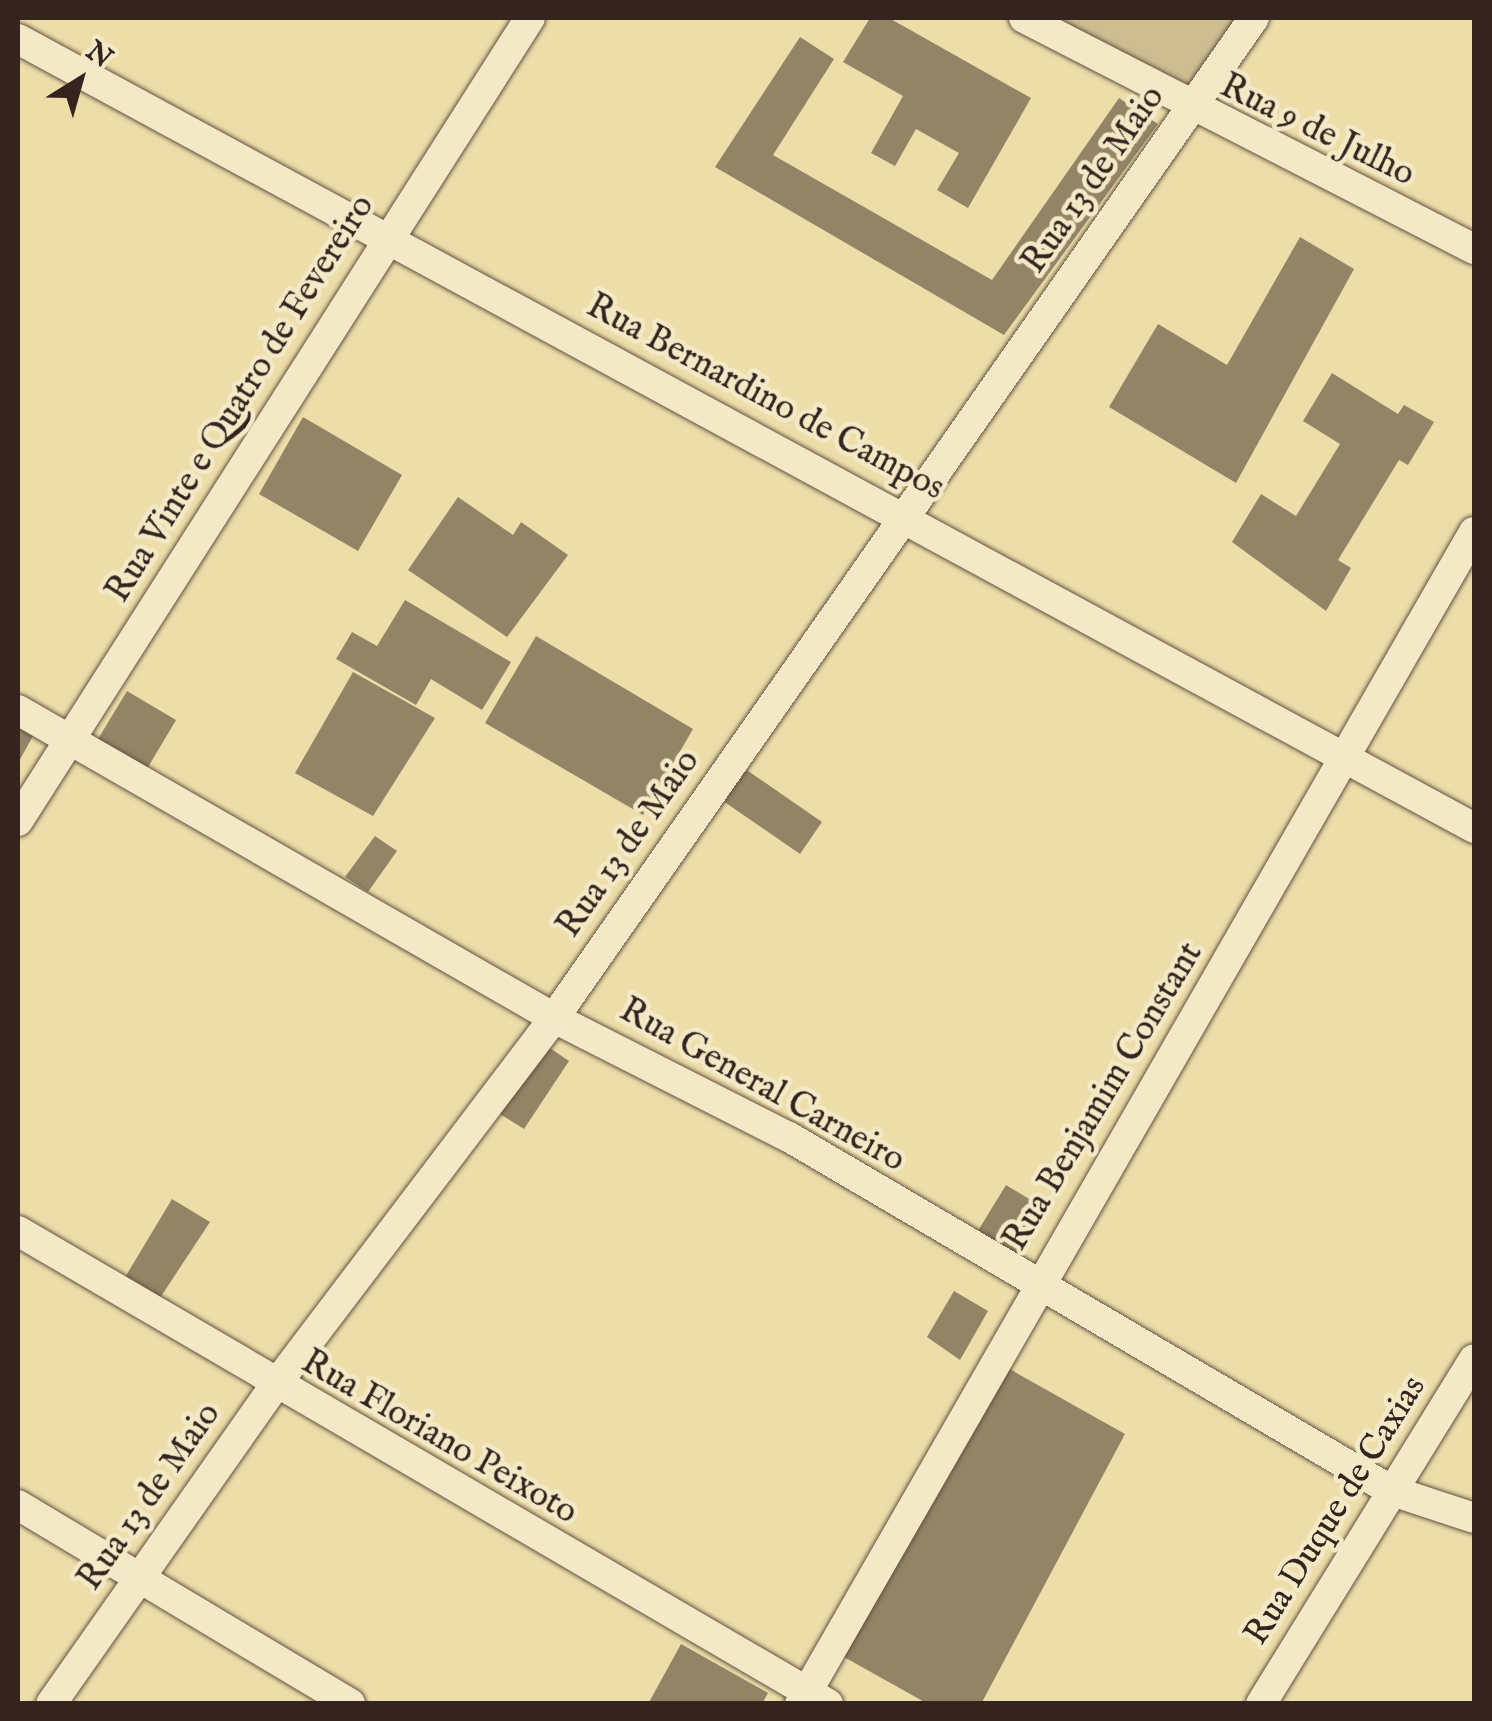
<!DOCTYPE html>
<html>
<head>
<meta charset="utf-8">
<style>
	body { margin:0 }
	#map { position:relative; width:1492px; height:1721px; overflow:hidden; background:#ecdda9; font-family:"IM FELL English",serif }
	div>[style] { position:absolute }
	.green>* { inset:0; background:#cdbd91 }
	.building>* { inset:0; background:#948466 }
	.roads { filter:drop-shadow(0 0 2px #635240) drop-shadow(0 0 2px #635240) }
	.street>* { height:30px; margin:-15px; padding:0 15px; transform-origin:15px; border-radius:15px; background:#f3e9c7 }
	span { translate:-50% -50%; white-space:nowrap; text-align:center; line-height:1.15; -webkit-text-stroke:9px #f3e9c7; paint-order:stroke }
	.street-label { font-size:35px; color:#35231d }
	.frame { position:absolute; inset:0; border:20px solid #35231d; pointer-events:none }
	.north { position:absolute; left:30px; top:30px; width:100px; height:100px; -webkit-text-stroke:8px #f3e9c7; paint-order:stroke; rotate:37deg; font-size:28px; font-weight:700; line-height:40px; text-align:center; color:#35231d }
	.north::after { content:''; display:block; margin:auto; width:35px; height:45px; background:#35231d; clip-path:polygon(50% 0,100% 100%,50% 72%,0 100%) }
</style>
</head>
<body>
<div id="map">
	<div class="green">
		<i style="clip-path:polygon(1024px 18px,1254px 18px,1189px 110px)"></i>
	</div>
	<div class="building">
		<i style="clip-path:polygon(870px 18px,889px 18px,1031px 98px,968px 208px,937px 190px,959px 153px,916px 129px,895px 166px,871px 153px,903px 96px,843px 62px)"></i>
		<i style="clip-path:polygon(800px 37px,834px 59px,773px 155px,992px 280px,1119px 98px,1158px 124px,1004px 335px,715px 167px)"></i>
		<i style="clip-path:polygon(1300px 237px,1354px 269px,1236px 483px,1109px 407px,1158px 324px,1227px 365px)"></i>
		<i style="clip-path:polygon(1332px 373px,1398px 414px,1404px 405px,1434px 422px,1408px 465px,1399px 460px,1338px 560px,1351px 568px,1326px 611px,1232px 542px,1261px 494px,1296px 516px,1340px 444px,1303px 421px)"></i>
		<i style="clip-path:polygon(303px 417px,402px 475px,358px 551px,259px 494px)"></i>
		<i style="clip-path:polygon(458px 497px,513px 535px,521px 522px,568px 555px,507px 637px,408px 570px)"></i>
		<i style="clip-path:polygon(405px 600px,511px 662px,482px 710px,431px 679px,416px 705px,336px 659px,352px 632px,377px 646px)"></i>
		<i style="clip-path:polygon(536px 636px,693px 729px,643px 815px,485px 723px)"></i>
		<i style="clip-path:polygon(353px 672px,435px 718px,373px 816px,295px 773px)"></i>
		<i style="clip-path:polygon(127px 691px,176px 720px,144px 774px,95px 744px)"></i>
		<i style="clip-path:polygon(18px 727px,33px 736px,18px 763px)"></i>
		<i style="clip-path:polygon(738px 764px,822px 822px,800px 854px,716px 796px)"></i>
		<i style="clip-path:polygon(375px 836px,397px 851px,368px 892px,345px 877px)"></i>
		<i style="clip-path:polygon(544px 1044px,569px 1061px,524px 1129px,495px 1111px)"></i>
		<i style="clip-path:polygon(1006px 1185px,1049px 1211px,1018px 1262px,976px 1234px)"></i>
		<i style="clip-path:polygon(172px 1199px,210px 1222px,156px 1304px,121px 1284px)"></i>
		<i style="clip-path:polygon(954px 1291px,988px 1311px,960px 1360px,927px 1337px)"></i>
		<i style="clip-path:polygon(1006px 1367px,1125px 1434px,981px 1704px,928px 1704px,844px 1657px)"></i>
		<i style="clip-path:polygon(681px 1644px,768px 1693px,762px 1704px,648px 1704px)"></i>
	</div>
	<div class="roads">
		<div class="street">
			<i style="left:1024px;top:18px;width:506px;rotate:27.17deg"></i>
			<i style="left:18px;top:39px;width:1656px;rotate:28.45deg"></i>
			<i style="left:18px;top:710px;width:618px;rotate:29.88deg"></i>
			<i style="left:554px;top:1018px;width:263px;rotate:26.9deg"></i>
			<i style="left:789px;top:1137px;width:699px;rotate:30.42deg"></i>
			<i style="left:1392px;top:1491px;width:86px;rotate:18.2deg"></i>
			<i style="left:18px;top:821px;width:952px;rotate:-57.48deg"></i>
			<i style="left:18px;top:1231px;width:938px;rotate:30.28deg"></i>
			<i style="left:18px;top:1505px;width:387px;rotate:30.9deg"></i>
			<i style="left:51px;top:1704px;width:388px;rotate:-54.9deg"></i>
			<i style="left:274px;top:1387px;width:463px;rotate:-52.8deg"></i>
			<i style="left:554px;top:1018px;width:1221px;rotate:-55.01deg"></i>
			<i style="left:800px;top:1704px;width:1352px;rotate:-60.1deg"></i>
			<i style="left:1261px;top:1704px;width:405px;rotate:-58.3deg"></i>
		</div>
	</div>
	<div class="street-label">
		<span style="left:1317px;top:131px;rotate:26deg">Rua 9 de Julho</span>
		<span style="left:1094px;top:180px;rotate:-55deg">Rua 13 de Maio</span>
		<span style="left:765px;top:398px;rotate:28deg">Rua Bernardino de Campos</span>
		<span style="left:241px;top:399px;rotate:-58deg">Rua Vinte e Quatro de Fevereiro</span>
		<span style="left:629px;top:844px;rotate:-55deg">Rua 13 de Maio</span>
		<span style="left:762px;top:1086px;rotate:29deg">Rua General Carneiro</span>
		<span style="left:1104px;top:1097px;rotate:-59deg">Rua Benjamim Constant</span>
		<span style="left:439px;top:1438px;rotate:30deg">Rua Floriano Peixoto</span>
		<span style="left:150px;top:1497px;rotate:-55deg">Rua 13 de Maio</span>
		<span style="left:1336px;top:1511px;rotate:-58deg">Rua Duque de Caxias</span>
	</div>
	<div class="frame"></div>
	<div class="north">N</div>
</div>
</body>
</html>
